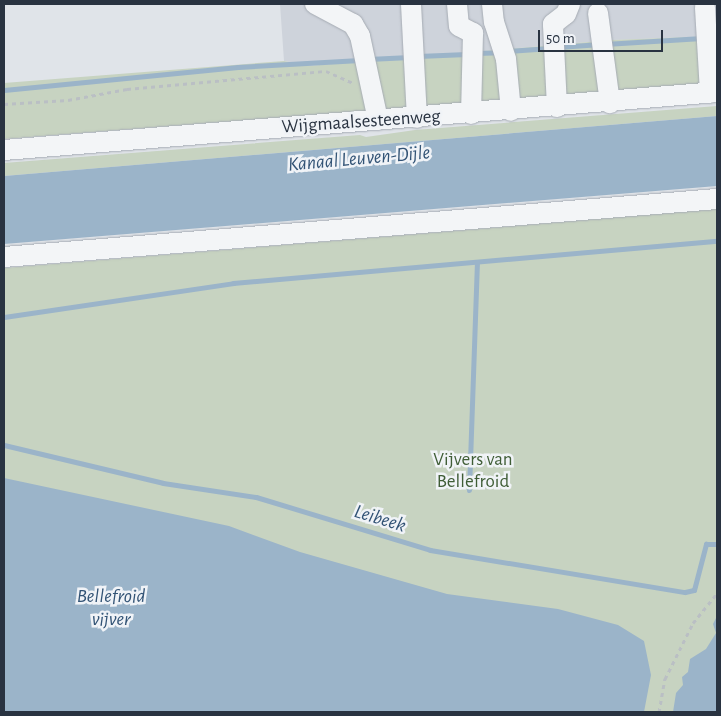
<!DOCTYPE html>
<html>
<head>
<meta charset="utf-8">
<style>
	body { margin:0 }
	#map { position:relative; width:721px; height:716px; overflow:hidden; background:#e0e4e9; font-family:"Alegreya Sans",sans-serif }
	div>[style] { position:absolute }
	.built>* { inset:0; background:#ced3db }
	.green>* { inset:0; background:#c7d3c1 }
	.water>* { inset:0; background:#9bb4c9 }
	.stream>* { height:5px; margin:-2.5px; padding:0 2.5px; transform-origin:2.5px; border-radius:2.5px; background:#9bb4c9 }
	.path>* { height:3px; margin-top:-1.5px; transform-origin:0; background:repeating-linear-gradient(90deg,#babfc4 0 4px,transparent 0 8px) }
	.roads { filter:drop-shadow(0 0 1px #a5abb3) drop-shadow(0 0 1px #a5abb3) }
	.minor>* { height:20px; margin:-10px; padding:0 10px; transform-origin:10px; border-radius:10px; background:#f3f5f7 }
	span { translate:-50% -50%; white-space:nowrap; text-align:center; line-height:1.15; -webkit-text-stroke:5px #f0f3f7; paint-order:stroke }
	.street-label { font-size:19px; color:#293341 }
	.park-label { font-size:19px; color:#3f5d36 }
	.water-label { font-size:20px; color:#325375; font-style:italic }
	.frame { position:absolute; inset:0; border:5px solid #293341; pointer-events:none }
	.scale { position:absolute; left:538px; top:30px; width:125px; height:22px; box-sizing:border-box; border:2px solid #293341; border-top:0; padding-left:6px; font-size:15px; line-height:18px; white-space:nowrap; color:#293341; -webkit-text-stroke:4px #f0f3f7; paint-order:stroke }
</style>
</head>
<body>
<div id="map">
	<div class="built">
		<i style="clip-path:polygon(280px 4px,717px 4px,717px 36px,612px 40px,308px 66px,284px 61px)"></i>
	</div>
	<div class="green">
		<i style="clip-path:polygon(717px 36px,717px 84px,4px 139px,4px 83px,284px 61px,308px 66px,612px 40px)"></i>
		<i style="clip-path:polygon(717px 106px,717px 116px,4px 176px,4px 163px,360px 135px,366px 137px,415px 130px)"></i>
		<i style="clip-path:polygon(717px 209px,717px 712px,4px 712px,4px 268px)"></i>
	</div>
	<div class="water">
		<i style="clip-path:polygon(717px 116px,717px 186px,4px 244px,4px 176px)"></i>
		<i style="clip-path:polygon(4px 478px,229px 526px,300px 552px,447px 594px,558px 609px,618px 625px,644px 641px,651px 675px,644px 712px,4px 712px)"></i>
		<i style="clip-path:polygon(717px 616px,717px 712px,673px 712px,676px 693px,683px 685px,682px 677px,688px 672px,690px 659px,706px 649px,716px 633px,713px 624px)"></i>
	</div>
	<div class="stream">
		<i style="left:605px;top:44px;width:97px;rotate:-3.5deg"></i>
		<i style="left:558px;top:47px;width:39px;rotate:-4deg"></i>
		<i style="left:508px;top:51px;width:42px;rotate:-4.1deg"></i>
		<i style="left:476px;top:53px;width:24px;rotate:-2deg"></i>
		<i style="left:418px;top:56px;width:49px;rotate:-2.3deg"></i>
		<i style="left:368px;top:59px;width:42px;rotate:-2.7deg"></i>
		<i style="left:4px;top:90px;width:235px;rotate:-5.6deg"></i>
		<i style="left:238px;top:67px;width:122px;rotate:-3.3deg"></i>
		<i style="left:4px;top:317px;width:232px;rotate:-8.4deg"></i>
		<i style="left:233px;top:283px;width:486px;rotate:-5deg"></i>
		<i style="left:4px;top:445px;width:163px;rotate:13.4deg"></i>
		<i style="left:163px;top:483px;width:94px;rotate:8.6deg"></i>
		<i style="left:256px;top:497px;width:182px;rotate:16.9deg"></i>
		<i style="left:430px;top:550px;width:258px;rotate:9.4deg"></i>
		<i style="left:685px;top:592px;width:9px;rotate:-13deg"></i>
		<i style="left:694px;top:590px;width:48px;rotate:-75.4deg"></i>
		<i style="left:706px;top:544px;width:11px"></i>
		<i style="left:469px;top:490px;width:228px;rotate:-88deg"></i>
	</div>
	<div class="path">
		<i style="left:4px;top:104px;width:64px;rotate:-3.6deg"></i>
		<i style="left:68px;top:100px;width:60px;rotate:-10.6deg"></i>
		<i style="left:127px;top:89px;width:200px;rotate:-5.2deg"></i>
		<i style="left:326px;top:71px;width:30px;rotate:24deg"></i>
		<i style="left:659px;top:712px;width:34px;rotate:-80deg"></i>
		<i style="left:665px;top:679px;width:63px;rotate:-63.4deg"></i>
		<i style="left:693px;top:623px;width:38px;rotate:-51deg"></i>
	</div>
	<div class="roads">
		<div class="minor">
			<i style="left:315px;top:4px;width:43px;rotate:27.8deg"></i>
			<i style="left:353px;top:24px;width:14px;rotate:60deg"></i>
			<i style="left:360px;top:36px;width:86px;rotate:77.9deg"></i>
			<i style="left:411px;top:4px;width:114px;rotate:87deg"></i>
			<i style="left:457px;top:4px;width:22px;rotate:85deg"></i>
			<i style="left:459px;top:26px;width:16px;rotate:27deg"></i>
			<i style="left:473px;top:33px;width:81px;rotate:91.4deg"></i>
			<i style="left:492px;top:4px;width:18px;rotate:84deg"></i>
			<i style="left:494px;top:22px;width:39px;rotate:72deg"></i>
			<i style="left:506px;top:59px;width:52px;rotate:84.5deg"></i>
			<i style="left:705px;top:8px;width:85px;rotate:86.6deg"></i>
			<i style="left:598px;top:13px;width:91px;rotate:82.4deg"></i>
			<i style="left:557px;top:107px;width:83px;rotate:-92.8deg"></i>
			<i style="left:553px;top:24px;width:16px;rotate:-38deg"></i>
			<i style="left:566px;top:14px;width:11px;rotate:-68deg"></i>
			<i style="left:4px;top:150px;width:715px;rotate:-4.65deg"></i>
			<i style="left:4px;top:257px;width:715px;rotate:-4.65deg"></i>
		</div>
	</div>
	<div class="street-label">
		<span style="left:361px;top:122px;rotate:-4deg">Wijgmaalsesteenweg</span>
	</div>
	<div class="park-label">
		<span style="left:473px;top:471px">Vijvers van<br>Bellefroid</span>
	</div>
	<div class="water-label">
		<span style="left:359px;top:159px;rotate:-5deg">Kanaal Leuven-Dijle</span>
		<span style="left:380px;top:519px;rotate:17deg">Leibeek</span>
		<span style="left:111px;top:608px">Bellefroid<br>vijver</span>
	</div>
	<div class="frame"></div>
	<div class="scale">50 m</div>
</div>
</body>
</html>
